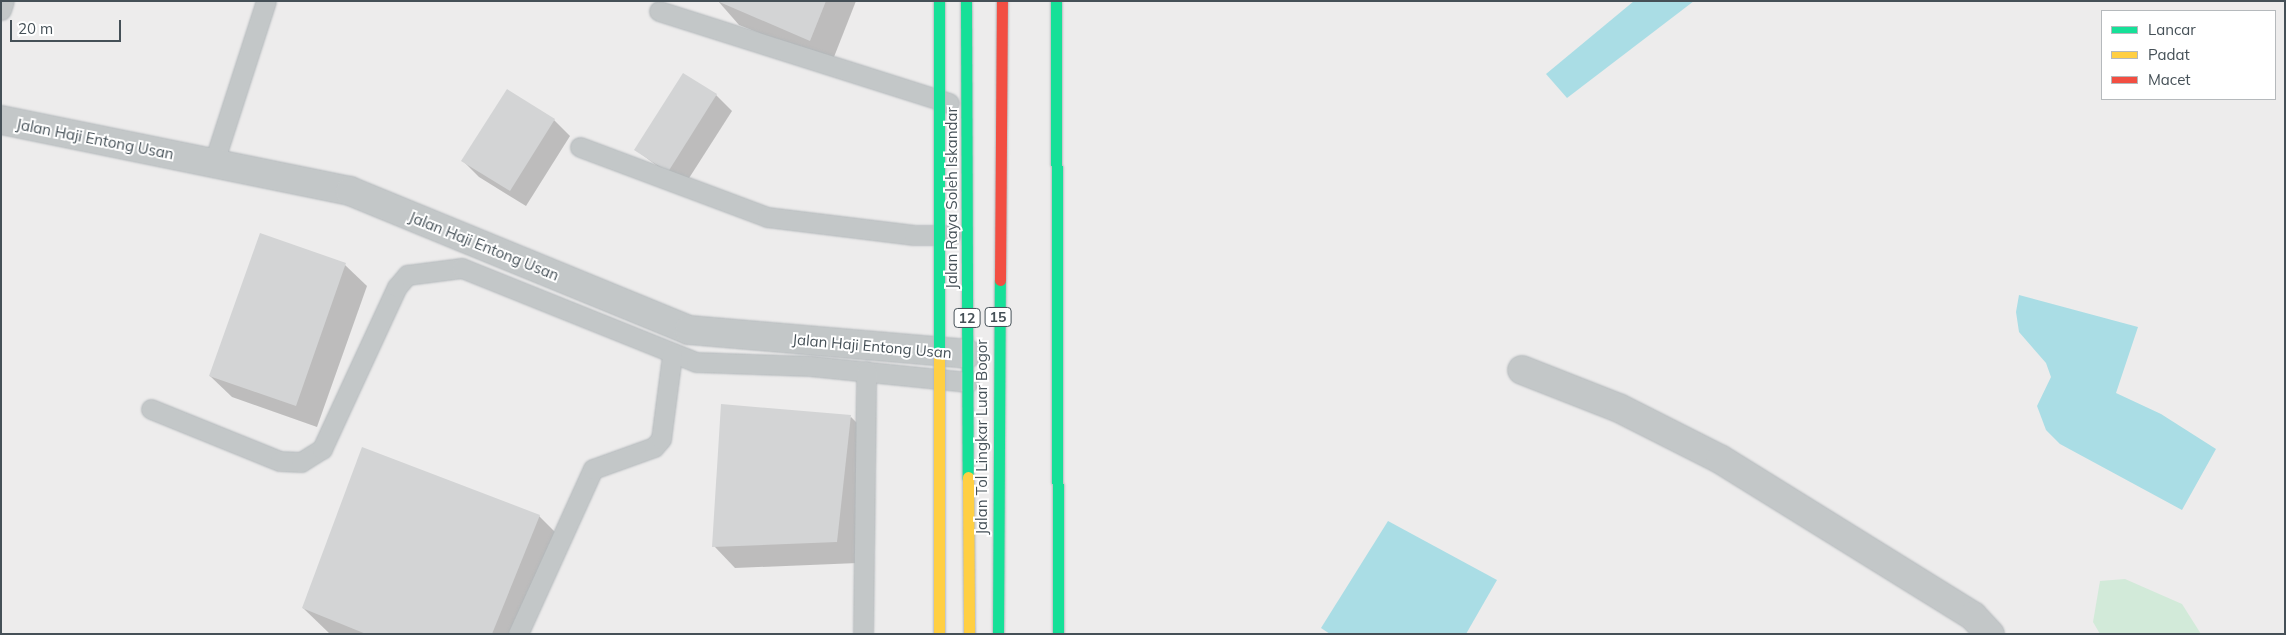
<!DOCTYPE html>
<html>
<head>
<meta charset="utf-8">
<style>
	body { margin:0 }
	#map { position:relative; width:2286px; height:635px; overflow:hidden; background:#edecec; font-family:Mulish,sans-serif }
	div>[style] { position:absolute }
	.green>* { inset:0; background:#d2ead9 }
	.water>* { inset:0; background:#aadde5 }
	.shadow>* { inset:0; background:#0003 }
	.building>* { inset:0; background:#d3d4d5 }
	.roads { filter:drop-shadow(0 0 1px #b2b7ba) drop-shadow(0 0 1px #b2b7ba) }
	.lane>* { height:19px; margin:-9.5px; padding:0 9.5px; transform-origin:9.5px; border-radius:9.5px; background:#c3c7c8 }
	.street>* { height:28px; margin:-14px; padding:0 14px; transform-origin:14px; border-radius:14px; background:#c3c7c8 }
	.fast>* { height:11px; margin:-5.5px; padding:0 5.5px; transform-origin:5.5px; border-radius:5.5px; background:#16e098 }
	.slow>* { height:11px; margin:-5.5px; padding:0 5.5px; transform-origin:5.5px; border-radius:5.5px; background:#ffcf43 }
	.jam>* { height:11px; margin:-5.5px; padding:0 5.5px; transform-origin:5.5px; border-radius:5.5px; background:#f24e42 }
	.bridges { filter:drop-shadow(0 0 1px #b2b7ba) drop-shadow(0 0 1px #b2b7ba) }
	.fast-bridge>* { height:11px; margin:-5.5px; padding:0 5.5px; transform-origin:5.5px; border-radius:5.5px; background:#16e098 }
	.slow-bridge>* { height:11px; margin:-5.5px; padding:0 5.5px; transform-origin:5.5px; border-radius:5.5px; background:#ffcf43 }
	span { translate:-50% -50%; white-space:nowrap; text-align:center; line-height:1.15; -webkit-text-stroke:4px #fff; paint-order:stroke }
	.shield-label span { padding:1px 4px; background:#fff; border:1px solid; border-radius:4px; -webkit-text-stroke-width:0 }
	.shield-label { font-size:14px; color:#455057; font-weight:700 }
	.street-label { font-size:15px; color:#455057 }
	.frame { position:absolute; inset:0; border:2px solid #455057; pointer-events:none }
	.legend { position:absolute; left:2101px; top:10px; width:175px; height:90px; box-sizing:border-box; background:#fff; border:1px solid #b5b9bc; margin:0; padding:6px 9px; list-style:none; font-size:15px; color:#455057 }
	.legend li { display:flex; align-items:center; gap:10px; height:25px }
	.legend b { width:25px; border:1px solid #b5b9bc }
	.scale { position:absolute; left:10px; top:20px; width:111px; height:22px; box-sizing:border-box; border:2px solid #455057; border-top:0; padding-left:6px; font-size:15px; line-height:18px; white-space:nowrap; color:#455057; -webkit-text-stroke:4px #fff; paint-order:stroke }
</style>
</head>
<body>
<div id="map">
	<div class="green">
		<i style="clip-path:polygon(2125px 579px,2182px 604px,2201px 634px,2100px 634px,2093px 622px,2100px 581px)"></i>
	</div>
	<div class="water">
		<i style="clip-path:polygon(1634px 1px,1694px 1px,1567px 98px,1546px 74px)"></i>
		<i style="clip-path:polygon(2019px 295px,2138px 327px,2116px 393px,2161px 414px,2216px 449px,2182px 510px,2060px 444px,2046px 430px,2037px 406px,2051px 377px,2046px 363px,2019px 332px,2016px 312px)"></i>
		<i style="clip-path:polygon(1388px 521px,1497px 580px,1466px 634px,1330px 634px,1321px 628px)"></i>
	</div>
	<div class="shadow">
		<i style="clip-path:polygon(718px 1px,856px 1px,832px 62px,739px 25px)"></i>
		<i style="clip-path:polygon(507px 91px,554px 120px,570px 136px,526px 206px,479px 177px,463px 161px)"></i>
		<i style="clip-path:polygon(716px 95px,732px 111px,684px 186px,636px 150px)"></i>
		<i style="clip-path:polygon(345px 265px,367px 286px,317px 427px,232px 397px,210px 376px)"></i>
		<i style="clip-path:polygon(851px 417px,872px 438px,858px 563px,735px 568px,714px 546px)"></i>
		<i style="clip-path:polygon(539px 516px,564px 541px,528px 634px,330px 634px,303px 608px)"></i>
	</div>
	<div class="building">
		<i style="clip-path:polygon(717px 1px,826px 1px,810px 41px)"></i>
		<i style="clip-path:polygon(683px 73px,717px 94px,668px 172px,634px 150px)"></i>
		<i style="clip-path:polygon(507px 89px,555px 119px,510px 191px,461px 161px)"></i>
		<i style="clip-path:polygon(260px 233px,346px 263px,296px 406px,209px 376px)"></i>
		<i style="clip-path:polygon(721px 404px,851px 415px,837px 542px,712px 547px)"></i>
		<i style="clip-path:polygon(362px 447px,540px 515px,492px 634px,366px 634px,302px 608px)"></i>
	</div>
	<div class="roads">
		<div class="lane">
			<i style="left:1px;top:10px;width:9px;rotate:-72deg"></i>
			<i style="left:659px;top:11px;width:304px;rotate:17.6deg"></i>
			<i style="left:580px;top:147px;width:200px;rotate:20.5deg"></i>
			<i style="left:767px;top:217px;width:148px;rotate:7deg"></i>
			<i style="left:914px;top:235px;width:36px"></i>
			<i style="left:214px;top:162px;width:169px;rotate:-72.1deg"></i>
			<i style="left:151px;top:409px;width:139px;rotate:22deg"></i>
			<i style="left:280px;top:461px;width:21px;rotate:3deg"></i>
			<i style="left:301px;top:462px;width:25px;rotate:-32deg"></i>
			<i style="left:322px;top:449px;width:179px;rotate:-65.2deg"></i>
			<i style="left:397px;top:287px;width:16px;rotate:-50deg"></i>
			<i style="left:407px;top:275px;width:55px;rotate:-7.3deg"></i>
			<i style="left:462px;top:268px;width:252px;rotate:21.9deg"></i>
			<i style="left:696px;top:362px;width:114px;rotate:2deg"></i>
			<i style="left:810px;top:366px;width:159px;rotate:5.8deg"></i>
			<i style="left:518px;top:634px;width:181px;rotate:-65.6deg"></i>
			<i style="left:593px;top:469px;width:65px;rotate:-19.8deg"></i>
			<i style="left:654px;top:447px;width:11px;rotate:-49deg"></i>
			<i style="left:661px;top:439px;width:85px;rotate:-82.5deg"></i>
			<i style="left:863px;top:634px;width:263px;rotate:-89.3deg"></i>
		</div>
		<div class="street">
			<i style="left:1px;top:120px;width:356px;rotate:11.5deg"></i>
			<i style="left:350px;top:191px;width:366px;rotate:22.3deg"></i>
			<i style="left:689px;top:330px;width:279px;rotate:4.9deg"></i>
			<i style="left:1522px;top:370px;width:104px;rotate:21.4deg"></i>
			<i style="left:1619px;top:408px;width:113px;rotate:26.8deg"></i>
			<i style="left:1720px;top:459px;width:298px;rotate:31.8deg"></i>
			<i style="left:1973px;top:616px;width:25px;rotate:47deg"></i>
		</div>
		<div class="fast">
			<i style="left:966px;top:1px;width:476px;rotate:89.8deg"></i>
			<i style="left:1056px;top:1px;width:633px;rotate:89.82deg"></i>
			<i style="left:998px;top:634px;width:354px;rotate:-89.7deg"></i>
		</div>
		<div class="slow">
			<i style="left:968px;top:477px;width:157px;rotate:89.6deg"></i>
		</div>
		<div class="jam">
			<i style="left:1000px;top:280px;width:279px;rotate:-89.6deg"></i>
		</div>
	</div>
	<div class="bridges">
		<div class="fast-bridge">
			<i style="left:939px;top:1px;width:357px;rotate:90deg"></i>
		</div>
		<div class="slow-bridge">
			<i style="left:939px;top:358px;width:276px;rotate:90deg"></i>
		</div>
	</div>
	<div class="shield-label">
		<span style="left:998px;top:317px">15</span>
		<span style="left:967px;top:318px">12</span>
	</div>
	<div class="street-label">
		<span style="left:95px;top:139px;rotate:11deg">Jalan Haji Entong Usan</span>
		<span style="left:952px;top:198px;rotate:-90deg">Jalan Raya Soleh Iskandar</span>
		<span style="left:484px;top:246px;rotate:22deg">Jalan Haji Entong Usan</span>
		<span style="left:872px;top:346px;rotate:5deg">Jalan Haji Entong Usan</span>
		<span style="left:982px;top:437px;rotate:-90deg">Jalan Tol Lingkar Luar Bogor</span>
	</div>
	<div class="frame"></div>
	<ul class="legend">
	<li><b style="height:6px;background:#16e098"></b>Lancar</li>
	<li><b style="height:6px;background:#ffcf43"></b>Padat</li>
	<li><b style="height:6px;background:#f24e42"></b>Macet</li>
	</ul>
	<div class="scale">20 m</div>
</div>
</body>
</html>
